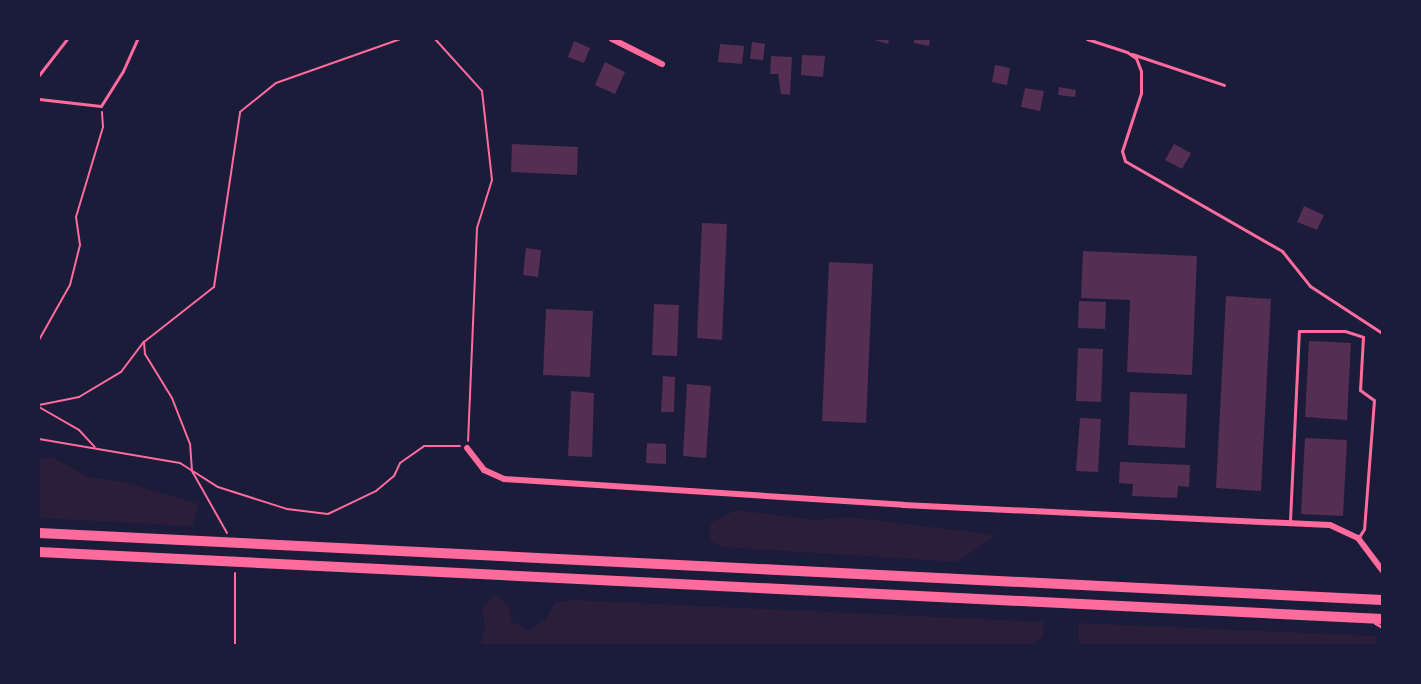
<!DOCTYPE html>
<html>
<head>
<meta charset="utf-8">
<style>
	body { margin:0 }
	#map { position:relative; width:1421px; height:684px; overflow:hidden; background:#1b1b3a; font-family:Arial,sans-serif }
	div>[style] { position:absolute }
	.green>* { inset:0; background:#2a1e3b }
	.building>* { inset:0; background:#542f53 }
	.path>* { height:2px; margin:-1px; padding:0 1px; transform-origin:1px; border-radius:1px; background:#ff6b9d }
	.service>* { height:3px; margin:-1.5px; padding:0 1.5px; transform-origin:1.5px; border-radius:1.5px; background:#ff6b9d }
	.minor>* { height:6px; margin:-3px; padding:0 3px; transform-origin:3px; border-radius:3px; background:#ff6b9d }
	.trunk>* { height:10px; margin:-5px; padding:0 5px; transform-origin:5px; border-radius:5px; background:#ff6b9d }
	span { translate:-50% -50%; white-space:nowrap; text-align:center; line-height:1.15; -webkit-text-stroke:6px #1b1b3a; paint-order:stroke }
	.frame { position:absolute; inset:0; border:40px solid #1b1b3a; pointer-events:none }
</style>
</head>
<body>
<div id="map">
	<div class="green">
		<i style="clip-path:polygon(52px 457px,88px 477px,124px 482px,199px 504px,192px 526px,39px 518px,39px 460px)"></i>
		<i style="clip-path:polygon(736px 510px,816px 520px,849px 517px,997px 535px,957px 562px,723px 547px,710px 541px,710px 523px)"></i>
		<i style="clip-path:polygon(494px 594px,508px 605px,512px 622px,530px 630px,546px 619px,555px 602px,574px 600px,1044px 622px,1043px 637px,1033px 645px,480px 645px,485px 629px,482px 609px)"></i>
		<i style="clip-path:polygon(1079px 623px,1376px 636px,1377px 645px,1079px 645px)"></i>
	</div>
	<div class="building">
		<i style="clip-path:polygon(871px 39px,889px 39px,888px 44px)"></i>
		<i style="clip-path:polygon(914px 39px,930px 39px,929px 46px,914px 43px)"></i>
		<i style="clip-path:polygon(574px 41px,590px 48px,584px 63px,568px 57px)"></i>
		<i style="clip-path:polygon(752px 42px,765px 44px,763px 60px,750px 59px)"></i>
		<i style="clip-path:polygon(720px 44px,744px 46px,742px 64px,718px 62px)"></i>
		<i style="clip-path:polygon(802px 55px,825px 56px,823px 77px,801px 75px)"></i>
		<i style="clip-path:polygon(771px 56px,792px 57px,790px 95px,781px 94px,778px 74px,770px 74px)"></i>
		<i style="clip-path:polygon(605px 62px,625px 72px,615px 94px,595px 85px)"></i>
		<i style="clip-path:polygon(995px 65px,1010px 68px,1007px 85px,992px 82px)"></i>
		<i style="clip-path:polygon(1059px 87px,1076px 90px,1075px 97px,1058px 95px)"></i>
		<i style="clip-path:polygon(1025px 88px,1044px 91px,1040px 111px,1021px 107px)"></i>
		<i style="clip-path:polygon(512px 144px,578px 147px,577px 175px,511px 172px)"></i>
		<i style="clip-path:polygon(1174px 144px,1191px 153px,1182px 169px,1165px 160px)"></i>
		<i style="clip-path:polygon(1304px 206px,1324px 215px,1317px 230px,1297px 222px)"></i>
		<i style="clip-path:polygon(702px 223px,727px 224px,722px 340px,697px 338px)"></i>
		<i style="clip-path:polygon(526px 248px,541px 250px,538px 277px,523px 275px)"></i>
		<i style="clip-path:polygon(1083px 251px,1197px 256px,1192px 375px,1127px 372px,1130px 300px,1081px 298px)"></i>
		<i style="clip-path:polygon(829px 262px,873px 264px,866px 423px,822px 421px)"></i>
		<i style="clip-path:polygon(1226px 296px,1271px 299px,1261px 491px,1216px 488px)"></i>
		<i style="clip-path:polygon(1079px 301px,1106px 302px,1105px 329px,1078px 328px)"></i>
		<i style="clip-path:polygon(654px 304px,679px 305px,677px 356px,652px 355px)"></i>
		<i style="clip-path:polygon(546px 309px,593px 311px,590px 377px,543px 375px)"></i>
		<i style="clip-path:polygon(1309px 341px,1351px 343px,1347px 420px,1305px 417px)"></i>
		<i style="clip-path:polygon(1078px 348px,1103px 349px,1101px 402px,1076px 401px)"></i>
		<i style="clip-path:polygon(663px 376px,675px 377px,674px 412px,661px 412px)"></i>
		<i style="clip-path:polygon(687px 384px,711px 386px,706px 458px,683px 456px)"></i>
		<i style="clip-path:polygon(571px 391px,594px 393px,592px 457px,568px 456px)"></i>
		<i style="clip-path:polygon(1130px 392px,1187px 394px,1185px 448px,1128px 445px)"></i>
		<i style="clip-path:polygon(1080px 418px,1101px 419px,1098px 472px,1076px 471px)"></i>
		<i style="clip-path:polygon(1305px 438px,1347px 440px,1343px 516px,1301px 514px)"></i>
		<i style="clip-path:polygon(647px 443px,666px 444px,666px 464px,646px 463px)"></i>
		<i style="clip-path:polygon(1120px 462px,1190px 465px,1189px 487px,1178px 486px,1177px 498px,1132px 496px,1133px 484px,1119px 483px)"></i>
	</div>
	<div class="path">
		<i style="left:435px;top:39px;width:70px;rotate:47.9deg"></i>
		<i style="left:482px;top:91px;width:90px;rotate:83.6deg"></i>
		<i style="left:492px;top:180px;width:50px;rotate:107.4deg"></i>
		<i style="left:477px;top:228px;width:213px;rotate:92.4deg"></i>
		<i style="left:39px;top:340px;width:63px;rotate:-60.6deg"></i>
		<i style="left:70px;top:285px;width:41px;rotate:-76deg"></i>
		<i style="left:80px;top:245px;width:28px;rotate:-98deg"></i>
		<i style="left:76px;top:217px;width:94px;rotate:-73.3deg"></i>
		<i style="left:103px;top:127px;width:15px;rotate:-94deg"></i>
		<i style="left:39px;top:405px;width:41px;rotate:-11.3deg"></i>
		<i style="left:79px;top:397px;width:49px;rotate:-30.8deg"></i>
		<i style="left:121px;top:372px;width:38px;rotate:-53deg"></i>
		<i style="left:39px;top:407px;width:46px;rotate:29.9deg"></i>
		<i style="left:79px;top:430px;width:23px;rotate:47deg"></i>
		<i style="left:39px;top:439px;width:143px;rotate:9.7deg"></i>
		<i style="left:180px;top:463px;width:45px;rotate:32.3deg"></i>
		<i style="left:218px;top:487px;width:72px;rotate:17.7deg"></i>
		<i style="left:287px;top:509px;width:41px;rotate:7deg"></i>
		<i style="left:328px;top:514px;width:53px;rotate:-25.6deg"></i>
		<i style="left:376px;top:491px;width:23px;rotate:-40deg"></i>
		<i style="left:394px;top:476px;width:14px;rotate:-65deg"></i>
		<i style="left:400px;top:463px;width:29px;rotate:-35deg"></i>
		<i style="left:424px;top:446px;width:36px"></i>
		<i style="left:227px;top:533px;width:71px;rotate:-119.4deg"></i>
		<i style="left:192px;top:471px;width:27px;rotate:-94deg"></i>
		<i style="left:190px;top:444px;width:49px;rotate:-111.4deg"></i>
		<i style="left:172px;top:398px;width:52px;rotate:-121.5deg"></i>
		<i style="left:145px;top:354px;width:12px;rotate:-95deg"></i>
		<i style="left:144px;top:342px;width:89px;rotate:-38.2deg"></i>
		<i style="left:214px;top:287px;width:177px;rotate:-81.5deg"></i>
		<i style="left:240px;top:112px;width:46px;rotate:-38.9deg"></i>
		<i style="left:276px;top:83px;width:132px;rotate:-19.5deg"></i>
		<i style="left:235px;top:645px;width:72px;rotate:-90deg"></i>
	</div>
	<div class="service">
		<i style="left:1087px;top:39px;width:42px;rotate:18deg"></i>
		<i style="left:1127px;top:52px;width:11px;rotate:34deg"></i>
		<i style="left:1136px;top:58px;width:14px;rotate:69deg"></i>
		<i style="left:1141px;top:71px;width:22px;rotate:90deg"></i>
		<i style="left:1141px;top:93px;width:61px;rotate:108.1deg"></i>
		<i style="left:1122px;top:151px;width:10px;rotate:73deg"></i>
		<i style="left:1125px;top:161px;width:181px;rotate:29.8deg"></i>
		<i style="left:1282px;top:251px;width:45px;rotate:51.3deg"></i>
		<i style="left:1310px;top:286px;width:86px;rotate:33.1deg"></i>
		<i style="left:1132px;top:54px;width:97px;rotate:18.6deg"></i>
		<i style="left:39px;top:75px;width:46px;rotate:-52.1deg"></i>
		<i style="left:39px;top:99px;width:62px;rotate:6.4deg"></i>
		<i style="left:101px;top:106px;width:41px;rotate:-57.8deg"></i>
		<i style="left:123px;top:71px;width:35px;rotate:-66deg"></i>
		<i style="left:1290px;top:520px;width:189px;rotate:-87.3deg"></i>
		<i style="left:1299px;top:331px;width:46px"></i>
		<i style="left:1345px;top:331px;width:19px;rotate:18deg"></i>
		<i style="left:1363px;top:337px;width:53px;rotate:93.2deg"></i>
		<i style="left:1360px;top:390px;width:17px;rotate:36deg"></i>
		<i style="left:1374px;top:400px;width:129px;rotate:94.4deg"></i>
		<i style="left:1364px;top:529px;width:9px;rotate:122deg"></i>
		<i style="left:1375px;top:623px;width:8px;rotate:30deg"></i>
	</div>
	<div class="minor">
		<i style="left:612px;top:39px;width:56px;rotate:26.6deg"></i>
		<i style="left:467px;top:448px;width:28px;rotate:52deg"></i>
		<i style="left:484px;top:470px;width:22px;rotate:24deg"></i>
		<i style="left:504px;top:479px;width:400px;rotate:3.7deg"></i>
		<i style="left:903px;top:505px;width:427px;rotate:2.7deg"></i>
		<i style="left:1330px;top:525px;width:31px;rotate:25deg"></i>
		<i style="left:1358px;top:538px;width:40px;rotate:53deg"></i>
	</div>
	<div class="trunk">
		<i style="left:39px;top:533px;width:1345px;rotate:2.86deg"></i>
		<i style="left:39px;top:552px;width:1345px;rotate:2.86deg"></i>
	</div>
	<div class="frame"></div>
</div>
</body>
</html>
